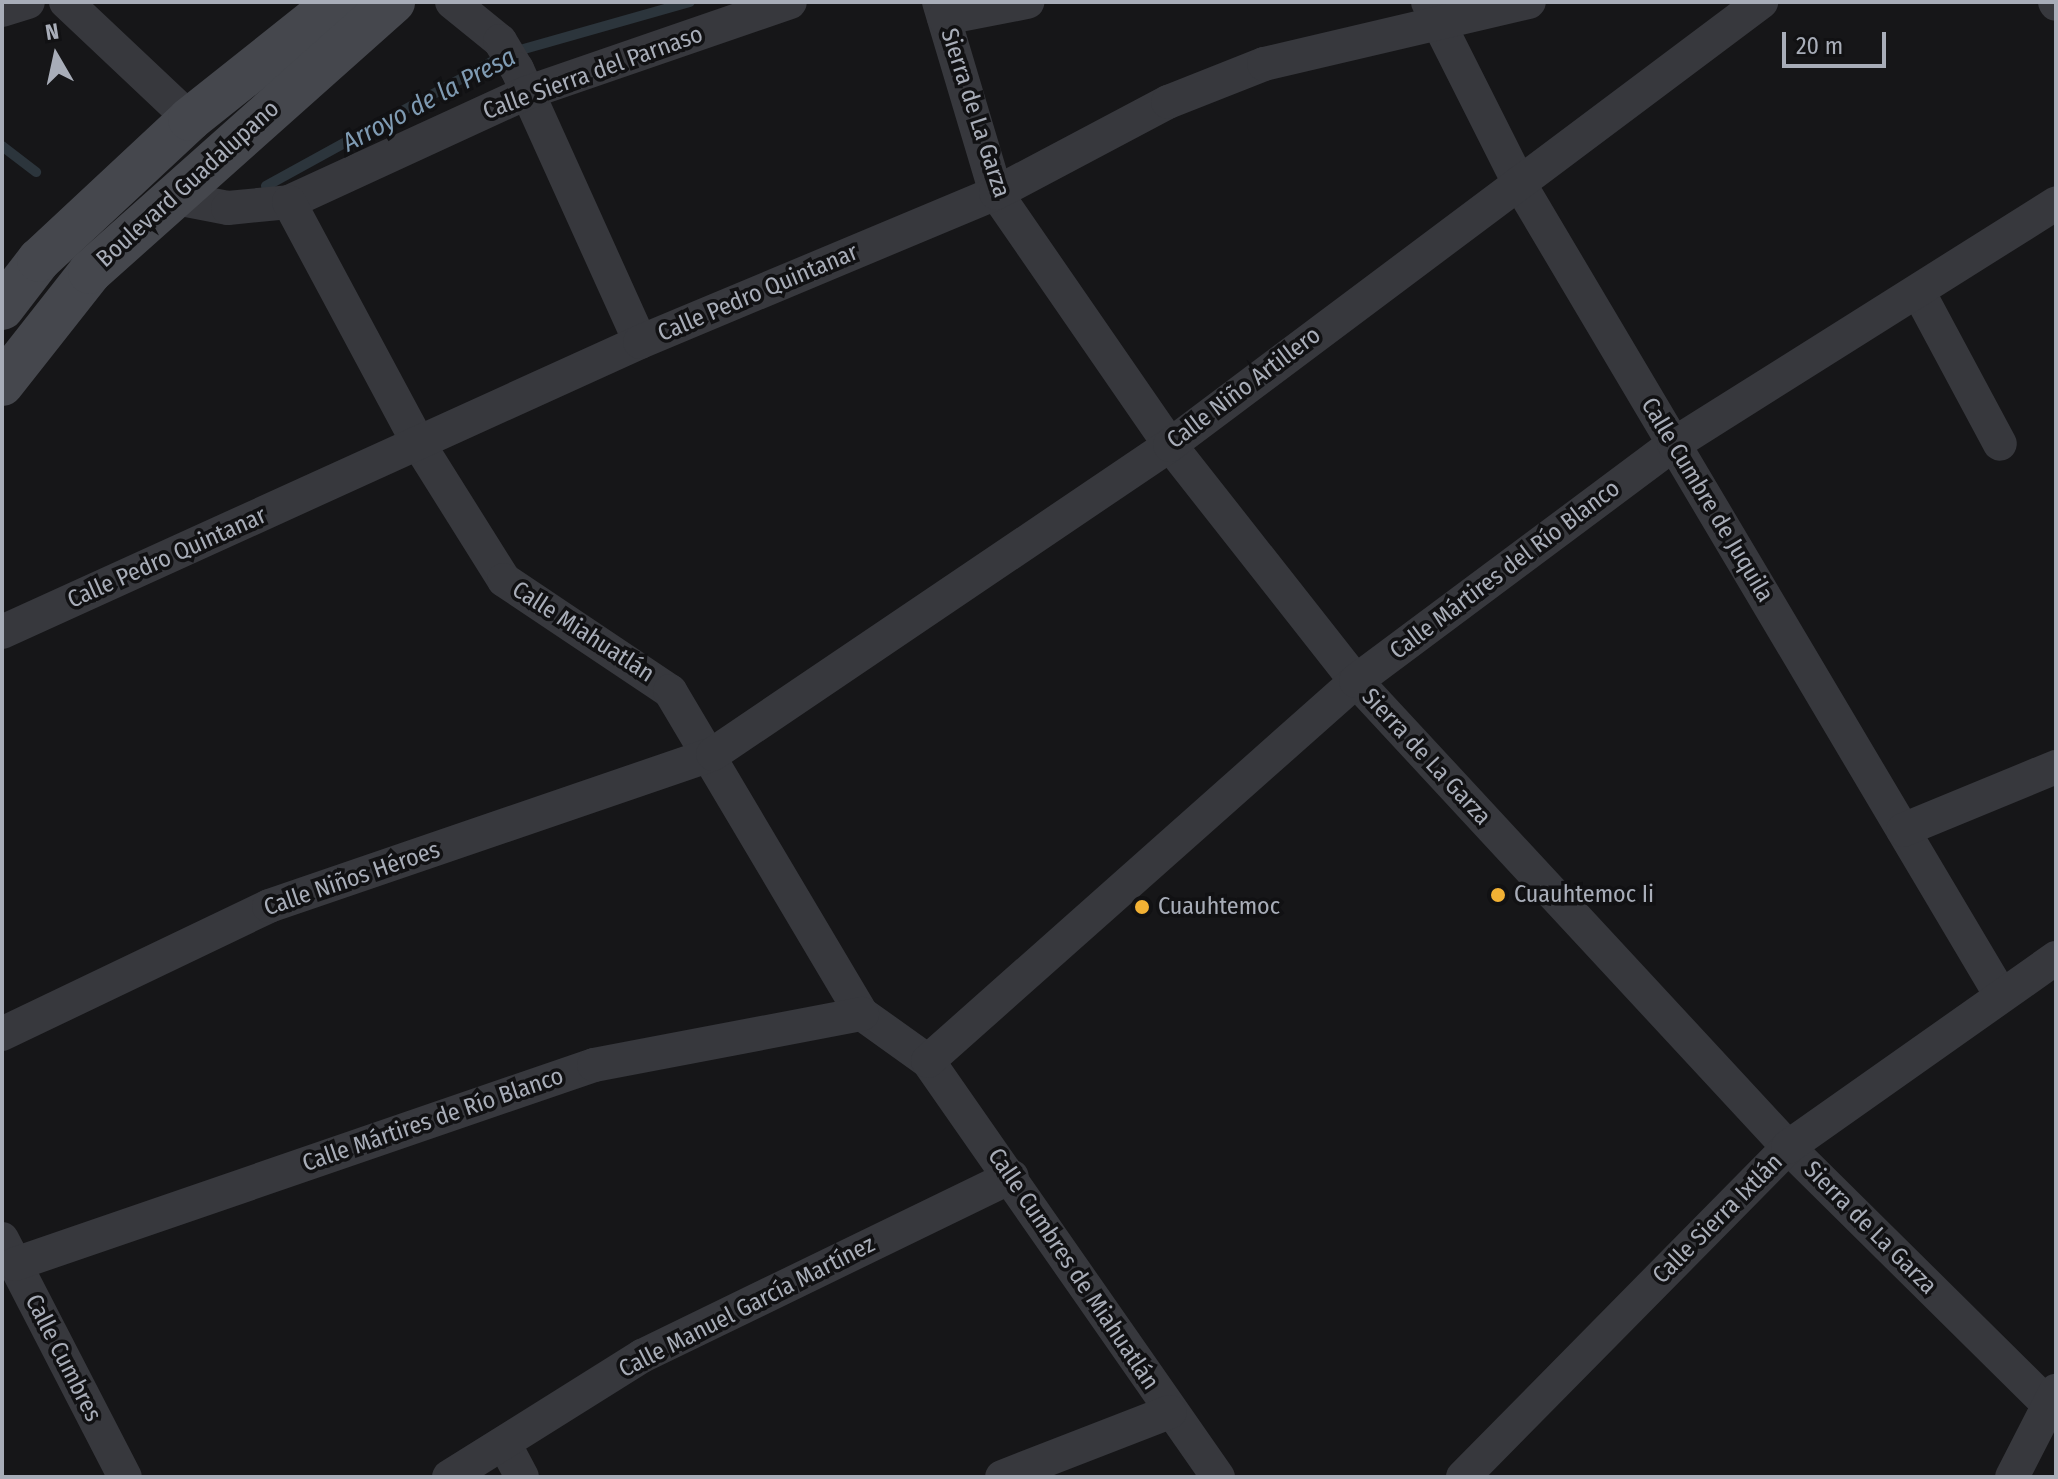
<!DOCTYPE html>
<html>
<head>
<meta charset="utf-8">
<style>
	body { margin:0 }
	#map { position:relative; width:2058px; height:1479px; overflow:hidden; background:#161618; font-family:"Fira Sans Condensed",sans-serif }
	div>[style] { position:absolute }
	.stream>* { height:10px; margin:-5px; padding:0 5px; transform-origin:5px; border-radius:5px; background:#2c353c }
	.minor>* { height:34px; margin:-17px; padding:0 17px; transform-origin:17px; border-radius:17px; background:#37383d }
	.secondary>* { height:44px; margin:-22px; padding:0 22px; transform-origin:22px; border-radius:22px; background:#45474d }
	.dots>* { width:22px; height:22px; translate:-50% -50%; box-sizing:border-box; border:4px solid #111113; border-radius:50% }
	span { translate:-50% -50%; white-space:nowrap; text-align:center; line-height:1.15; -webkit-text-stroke:7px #111113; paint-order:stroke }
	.street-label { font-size:24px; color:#a8adb8 }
	.poi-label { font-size:24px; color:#a8adb8 }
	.left { translate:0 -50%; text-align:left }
	.water-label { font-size:26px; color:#7f9bb3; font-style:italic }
	.frame { position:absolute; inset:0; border:4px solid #a8adb8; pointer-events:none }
	.north { position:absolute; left:16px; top:16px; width:80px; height:80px; -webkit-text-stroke:6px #111113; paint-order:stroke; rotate:351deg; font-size:22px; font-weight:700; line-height:32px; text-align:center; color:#a8adb8 }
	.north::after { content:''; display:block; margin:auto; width:28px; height:36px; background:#a8adb8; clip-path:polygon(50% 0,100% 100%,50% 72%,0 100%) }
	.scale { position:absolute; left:1782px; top:32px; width:104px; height:36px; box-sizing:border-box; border:4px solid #a8adb8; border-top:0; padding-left:10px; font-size:24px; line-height:28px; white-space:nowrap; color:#a8adb8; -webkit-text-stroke:6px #111113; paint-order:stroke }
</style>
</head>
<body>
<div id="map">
	<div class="stream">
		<i style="left:2px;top:146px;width:43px;rotate:37.4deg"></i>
		<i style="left:266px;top:186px;width:274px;rotate:-28.8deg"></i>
		<i style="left:506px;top:54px;width:191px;rotate:-15.8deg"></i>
	</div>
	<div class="minor">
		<i style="left:66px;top:2px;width:170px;rotate:43.3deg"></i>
		<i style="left:452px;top:2px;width:62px;rotate:39.1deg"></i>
		<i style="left:500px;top:41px;width:33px;rotate:59deg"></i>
		<i style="left:517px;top:69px;width:299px;rotate:65.7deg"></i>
		<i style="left:939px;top:2px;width:199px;rotate:73.4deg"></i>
		<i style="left:996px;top:193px;width:306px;rotate:55.4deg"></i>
		<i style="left:1170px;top:445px;width:300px;rotate:51.8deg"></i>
		<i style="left:1356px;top:681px;width:635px;rotate:47.17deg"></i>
		<i style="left:1788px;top:1147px;width:377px;rotate:44.7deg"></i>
		<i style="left:1428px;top:2px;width:203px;rotate:63.3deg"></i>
		<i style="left:1519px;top:183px;width:941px;rotate:59.32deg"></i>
		<i style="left:2055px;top:2px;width:2px;rotate:63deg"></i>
		<i style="left:2px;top:10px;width:27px;rotate:-17deg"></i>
		<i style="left:944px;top:18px;width:85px;rotate:-10.9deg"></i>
		<i style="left:171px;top:197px;width:58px;rotate:10.9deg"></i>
		<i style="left:228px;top:208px;width:61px;rotate:-5.6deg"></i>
		<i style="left:289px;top:202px;width:261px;rotate:-24.7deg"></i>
		<i style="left:526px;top:93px;width:279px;rotate:-19deg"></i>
		<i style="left:289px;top:202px;width:277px;rotate:61.8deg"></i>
		<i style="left:420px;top:446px;width:158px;rotate:57.9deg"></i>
		<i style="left:504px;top:580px;width:200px;rotate:33.8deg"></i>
		<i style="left:670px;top:691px;width:376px;rotate:59.3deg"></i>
		<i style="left:862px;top:1014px;width:81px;rotate:35.5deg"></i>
		<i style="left:928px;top:1061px;width:507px;rotate:55.12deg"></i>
		<i style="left:1919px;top:293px;width:171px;rotate:61.8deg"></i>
		<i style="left:2px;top:632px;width:701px;rotate:-24.44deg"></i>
		<i style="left:640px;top:342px;width:386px;rotate:-22.7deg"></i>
		<i style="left:996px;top:193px;width:195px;rotate:-27.9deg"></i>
		<i style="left:1168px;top:102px;width:103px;rotate:-21.6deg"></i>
		<i style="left:1264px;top:64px;width:272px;rotate:-13.2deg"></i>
		<i style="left:1903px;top:830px;width:165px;rotate:-22.4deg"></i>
		<i style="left:2px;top:1034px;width:296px;rotate:-25.6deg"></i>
		<i style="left:269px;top:906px;width:469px;rotate:-18.9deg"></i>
		<i style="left:713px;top:754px;width:552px;rotate:-34.06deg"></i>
		<i style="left:1170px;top:445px;width:739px;rotate:-36.85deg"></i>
		<i style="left:928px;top:1061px;width:572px;rotate:-41.6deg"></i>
		<i style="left:1356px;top:681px;width:397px;rotate:-36.7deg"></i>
		<i style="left:1674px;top:444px;width:452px;rotate:-32.2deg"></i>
		<i style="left:2px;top:1239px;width:268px;rotate:62.7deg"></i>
		<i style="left:15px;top:1264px;width:612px;rotate:-18.97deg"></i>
		<i style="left:594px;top:1065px;width:273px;rotate:-10.8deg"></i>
		<i style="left:505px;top:1445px;width:36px;rotate:62deg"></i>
		<i style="left:449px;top:1477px;width:228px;rotate:-32.1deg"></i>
		<i style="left:642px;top:1356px;width:411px;rotate:-25.9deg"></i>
		<i style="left:1002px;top:1477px;width:180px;rotate:-21.2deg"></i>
		<i style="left:1463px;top:1477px;width:463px;rotate:-45.4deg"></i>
		<i style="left:1788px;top:1147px;width:328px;rotate:-35.2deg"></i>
		<i style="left:2012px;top:1477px;width:97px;rotate:-62.9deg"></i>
	</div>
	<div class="secondary">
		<i style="left:2px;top:308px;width:61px;rotate:-52.4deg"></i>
		<i style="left:39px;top:260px;width:207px;rotate:-43deg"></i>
		<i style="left:190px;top:119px;width:188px;rotate:-38.5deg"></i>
		<i style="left:2px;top:384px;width:142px;rotate:-51.8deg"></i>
		<i style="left:90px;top:272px;width:406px;rotate:-41.7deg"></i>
	</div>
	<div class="dots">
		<i style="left:1498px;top:895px;background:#f2b134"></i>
		<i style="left:1142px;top:907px;background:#f2b134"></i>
	</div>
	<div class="street-label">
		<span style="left:593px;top:73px;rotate:-20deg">Calle Sierra del Parnaso</span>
		<span style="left:975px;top:113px;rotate:72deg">Sierra de La Garza</span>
		<span style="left:188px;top:184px;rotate:-42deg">Boulevard Guadalupano</span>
		<span style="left:758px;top:293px;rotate:-23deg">Calle Pedro Quintanar</span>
		<span style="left:1244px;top:388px;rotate:-37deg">Calle Niño Artillero</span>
		<span style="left:1707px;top:500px;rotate:59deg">Calle Cumbre de Juquila</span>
		<span style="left:167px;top:558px;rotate:-24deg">Calle Pedro Quintanar</span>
		<span style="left:1505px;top:570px;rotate:-37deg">Calle Mártires del Río Blanco</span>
		<span style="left:583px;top:632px;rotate:33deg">Calle Miahuatlán</span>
		<span style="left:1426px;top:757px;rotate:47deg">Sierra de La Garza</span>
		<span style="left:352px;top:879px;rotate:-19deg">Calle Niños Héroes</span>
		<span style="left:433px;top:1120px;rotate:-19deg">Calle Mártires de Río Blanco</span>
		<span style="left:1718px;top:1219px;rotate:-45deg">Calle Sierra Ixtlán</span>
		<span style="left:1870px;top:1228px;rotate:45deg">Sierra de La Garza</span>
		<span style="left:1073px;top:1269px;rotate:56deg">Calle Cumbres de Miahuatlán</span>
		<span style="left:747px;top:1307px;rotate:-27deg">Calle Manuel García Martínez</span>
		<span style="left:63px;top:1358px;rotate:63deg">Calle Cumbres</span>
	</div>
	<div class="poi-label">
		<span class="left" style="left:1514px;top:895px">Cuauhtemoc Ii</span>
		<span class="left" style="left:1158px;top:907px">Cuauhtemoc</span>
	</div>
	<div class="water-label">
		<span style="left:429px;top:100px;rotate:-28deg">Arroyo de la Presa</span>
	</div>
	<div class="frame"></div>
	<div class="north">N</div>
	<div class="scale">20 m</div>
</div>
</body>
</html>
